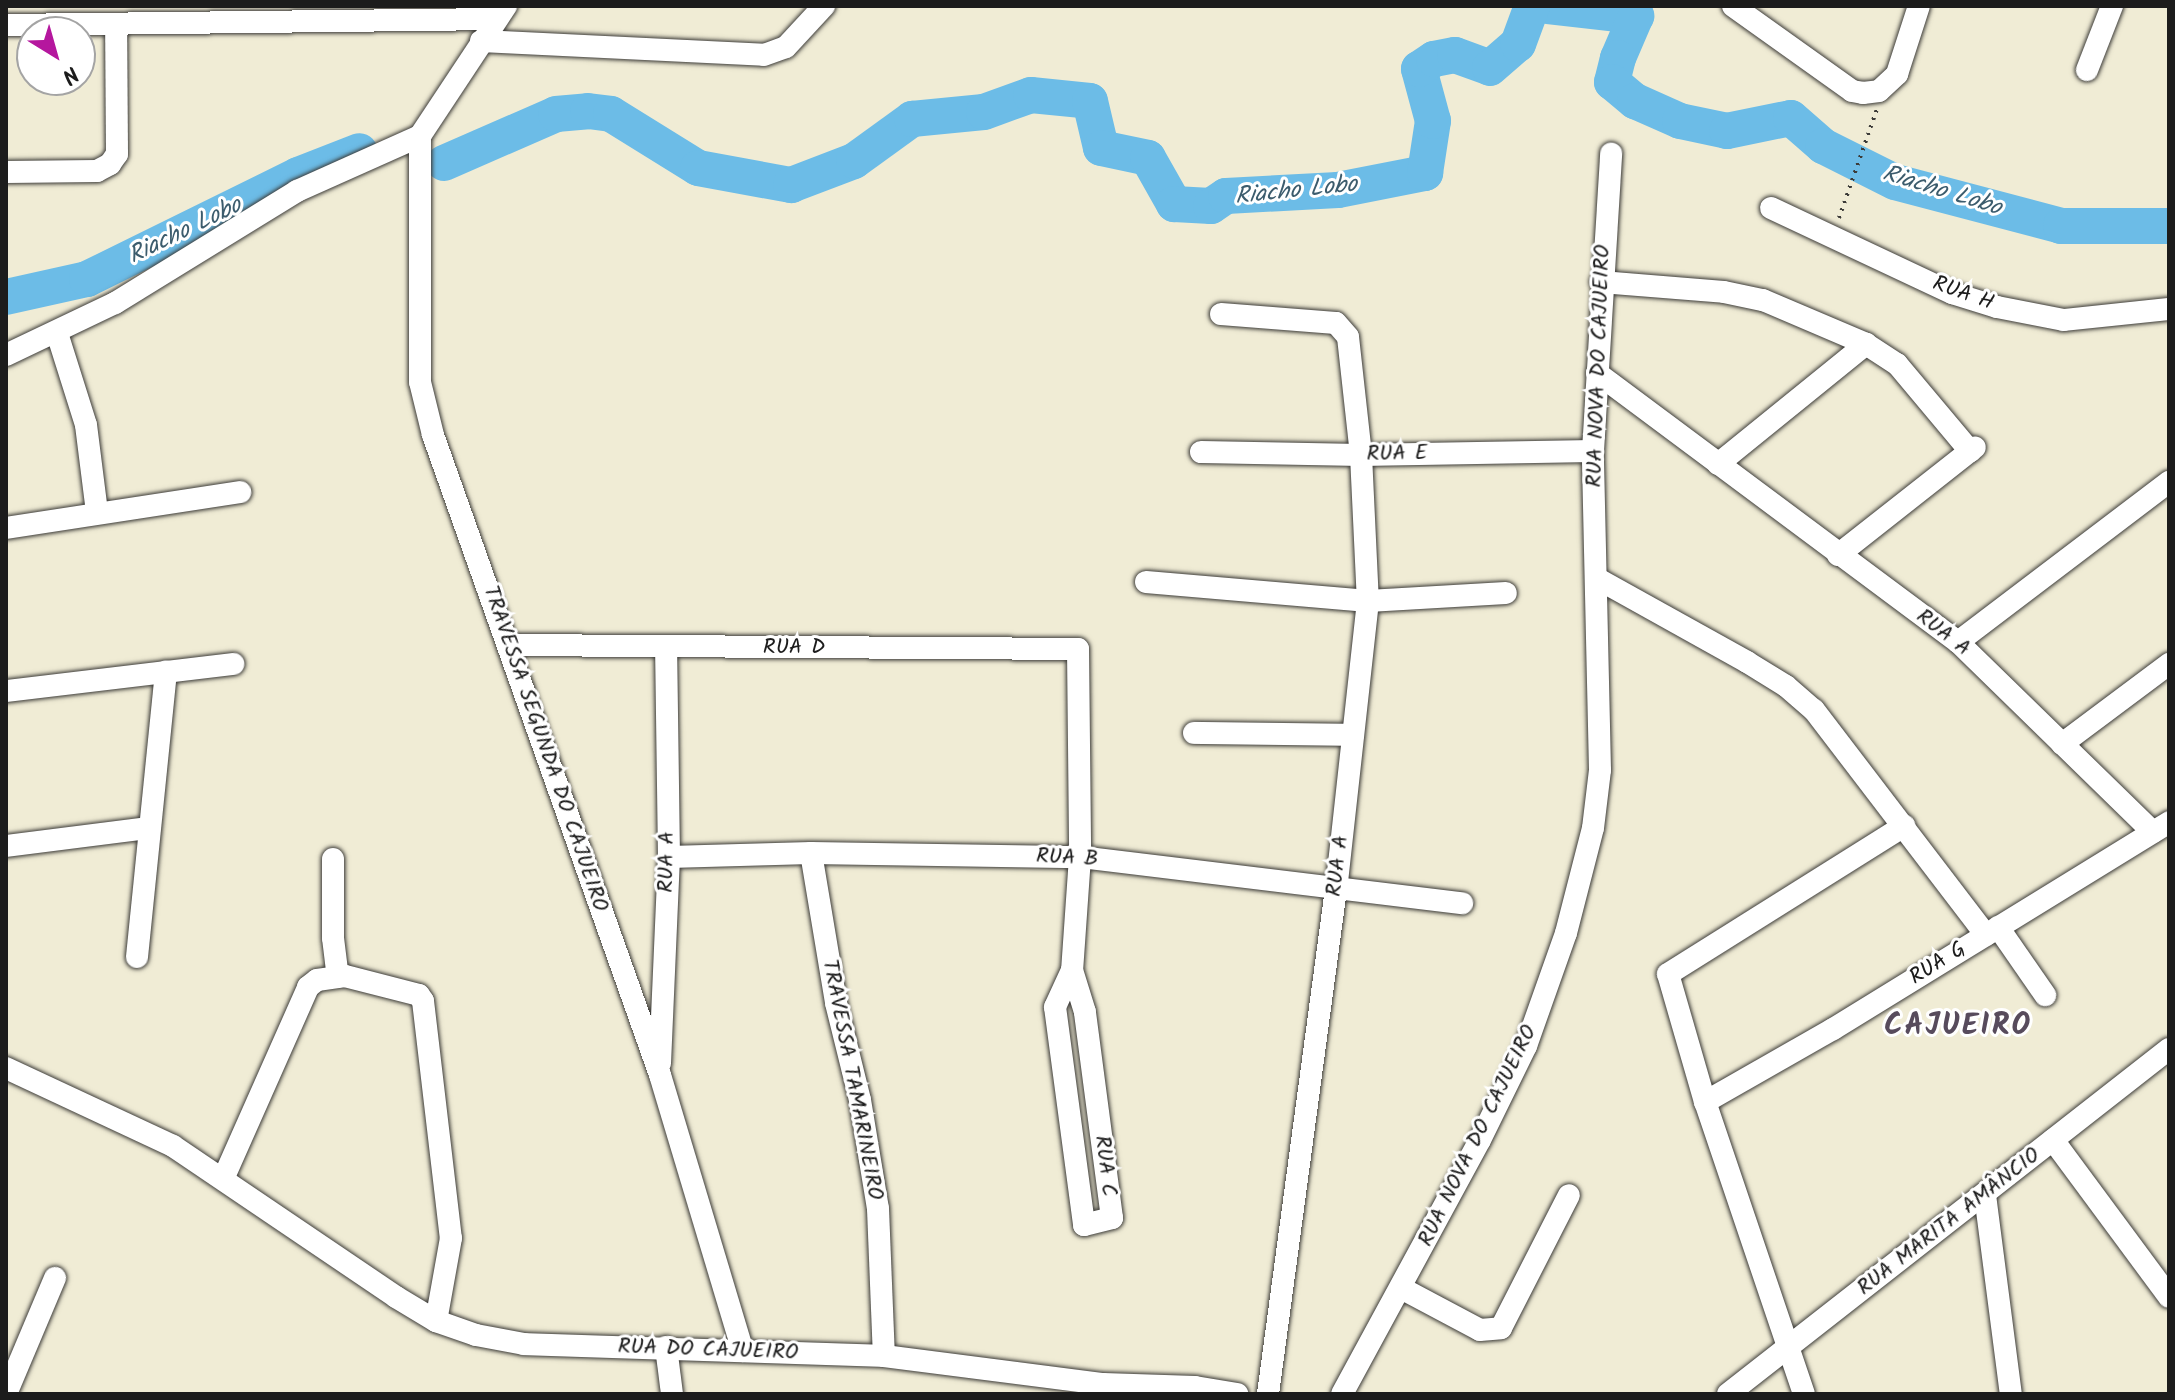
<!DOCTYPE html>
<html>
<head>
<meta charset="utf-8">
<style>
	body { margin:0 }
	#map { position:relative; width:2175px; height:1400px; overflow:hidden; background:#f0ecd5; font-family:Kalam,sans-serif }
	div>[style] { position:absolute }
	.river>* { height:36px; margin:-18px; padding:0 18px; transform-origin:18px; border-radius:18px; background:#6cbce7 }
	.path>* { height:4px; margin-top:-2px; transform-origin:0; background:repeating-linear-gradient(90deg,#3c3b38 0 2px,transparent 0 8px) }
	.roads { filter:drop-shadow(0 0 2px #3c3b38) drop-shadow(0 0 2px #3c3b38) }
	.minor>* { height:22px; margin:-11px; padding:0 11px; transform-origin:11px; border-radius:11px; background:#fff }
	span { translate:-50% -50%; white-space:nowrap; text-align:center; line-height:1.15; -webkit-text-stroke:6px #fff; paint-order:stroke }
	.street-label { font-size:22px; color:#1c1c1c }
	.water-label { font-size:24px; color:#3c5c6d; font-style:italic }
	.district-label { font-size:30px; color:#574b5c; font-weight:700; letter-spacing:2px }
	.frame { position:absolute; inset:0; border:8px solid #1c1c1c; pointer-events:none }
	.north { position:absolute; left:16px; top:16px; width:80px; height:80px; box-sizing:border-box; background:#fff; border:2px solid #a4a4a4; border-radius:50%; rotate:143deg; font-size:22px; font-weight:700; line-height:32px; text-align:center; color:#1c1c1c }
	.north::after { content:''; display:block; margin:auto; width:28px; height:36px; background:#b5179e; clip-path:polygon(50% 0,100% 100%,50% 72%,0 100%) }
</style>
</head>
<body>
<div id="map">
	<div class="river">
		<i style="left:1548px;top:6px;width:89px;rotate:6.5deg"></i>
		<i style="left:1636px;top:16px;width:46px;rotate:113.2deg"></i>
		<i style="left:1618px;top:58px;width:25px;rotate:104deg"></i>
		<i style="left:1612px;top:82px;width:30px;rotate:40deg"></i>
		<i style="left:1635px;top:101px;width:49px;rotate:24deg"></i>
		<i style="left:1680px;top:121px;width:48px;rotate:12deg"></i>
		<i style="left:1727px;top:131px;width:65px;rotate:-11.5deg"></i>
		<i style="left:1791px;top:118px;width:43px;rotate:41.2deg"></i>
		<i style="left:1823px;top:146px;width:80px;rotate:26.6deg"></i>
		<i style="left:1895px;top:182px;width:172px;rotate:14.8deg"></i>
		<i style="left:2061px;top:226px;width:108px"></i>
		<i style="left:444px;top:163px;width:122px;rotate:-23.6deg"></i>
		<i style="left:556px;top:114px;width:32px;rotate:-5deg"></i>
		<i style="left:588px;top:111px;width:23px;rotate:7deg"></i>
		<i style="left:611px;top:114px;width:102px;rotate:31.8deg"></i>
		<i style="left:698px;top:168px;width:95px;rotate:10.4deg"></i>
		<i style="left:791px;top:185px;width:67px;rotate:-20.9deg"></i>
		<i style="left:854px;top:161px;width:72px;rotate:-35.9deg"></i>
		<i style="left:912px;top:119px;width:72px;rotate:-5.6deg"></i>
		<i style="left:984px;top:112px;width:50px;rotate:-19.9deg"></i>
		<i style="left:1031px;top:95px;width:59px;rotate:5.8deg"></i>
		<i style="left:1090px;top:101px;width:48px;rotate:76.8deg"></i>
		<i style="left:1101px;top:148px;width:48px;rotate:12deg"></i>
		<i style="left:1148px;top:158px;width:53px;rotate:60.5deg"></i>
		<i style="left:1174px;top:204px;width:37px;rotate:3deg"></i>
		<i style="left:1211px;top:206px;width:18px;rotate:-34deg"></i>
		<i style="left:1226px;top:196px;width:112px;rotate:-3.1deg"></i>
		<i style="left:1338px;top:190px;width:89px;rotate:-11.1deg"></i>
		<i style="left:1425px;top:173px;width:53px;rotate:-81.3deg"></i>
		<i style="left:1433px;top:121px;width:54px;rotate:-105.1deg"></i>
		<i style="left:1419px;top:69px;width:18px;rotate:-34deg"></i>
		<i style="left:1434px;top:59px;width:21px;rotate:-11deg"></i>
		<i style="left:1455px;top:55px;width:37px;rotate:20deg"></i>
		<i style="left:1490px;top:68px;width:37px;rotate:-41deg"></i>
		<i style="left:1518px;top:44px;width:40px;rotate:-69.8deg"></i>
		<i style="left:6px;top:297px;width:83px;rotate:-12.5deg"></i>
		<i style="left:87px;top:279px;width:235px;rotate:-26.2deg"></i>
		<i style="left:298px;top:175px;width:66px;rotate:-21.2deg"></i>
	</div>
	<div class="path">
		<i style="left:1839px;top:218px;width:115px;rotate:-70.8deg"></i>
	</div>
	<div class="roads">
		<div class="minor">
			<i style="left:1733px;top:6px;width:146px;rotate:35.5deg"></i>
			<i style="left:1852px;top:91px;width:11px;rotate:10deg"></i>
			<i style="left:1863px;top:93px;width:16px;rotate:-7deg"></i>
			<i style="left:1879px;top:91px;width:25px;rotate:-43deg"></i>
			<i style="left:1897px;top:74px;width:71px;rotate:-72.1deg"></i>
			<i style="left:6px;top:25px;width:491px;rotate:-0.7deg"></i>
			<i style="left:481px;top:41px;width:283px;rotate:2.8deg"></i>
			<i style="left:764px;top:55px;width:23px;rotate:-20deg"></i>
			<i style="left:786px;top:47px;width:56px;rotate:-47.2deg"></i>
			<i style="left:2087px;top:70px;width:69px;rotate:-68.7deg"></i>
			<i style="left:420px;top:136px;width:246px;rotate:90deg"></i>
			<i style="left:420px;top:382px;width:55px;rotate:76.2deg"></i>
			<i style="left:433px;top:435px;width:679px;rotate:70.47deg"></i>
			<i style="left:660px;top:1075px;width:288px;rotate:73.3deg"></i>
			<i style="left:420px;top:136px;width:156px;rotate:-56.5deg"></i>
			<i style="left:6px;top:172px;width:91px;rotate:-0.6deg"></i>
			<i style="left:97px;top:171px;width:15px;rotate:-28deg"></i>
			<i style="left:110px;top:164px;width:12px;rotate:-55deg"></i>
			<i style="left:117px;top:154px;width:130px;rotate:-90.4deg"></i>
			<i style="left:1771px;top:208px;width:200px;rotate:25.2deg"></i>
			<i style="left:1952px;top:293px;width:47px;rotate:17.3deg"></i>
			<i style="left:1997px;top:307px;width:68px;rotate:11deg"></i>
			<i style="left:2064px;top:320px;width:106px;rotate:-6deg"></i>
			<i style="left:1601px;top:282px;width:123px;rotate:4.6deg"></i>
			<i style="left:1724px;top:292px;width:40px;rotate:12deg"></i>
			<i style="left:1763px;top:300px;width:112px;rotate:23.1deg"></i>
			<i style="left:1866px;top:344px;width:37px;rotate:33deg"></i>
			<i style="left:1897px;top:364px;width:114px;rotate:50deg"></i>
			<i style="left:1221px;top:314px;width:115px;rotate:4.5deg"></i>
			<i style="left:1336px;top:323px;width:18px;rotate:49deg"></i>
			<i style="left:1348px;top:337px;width:119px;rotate:83.7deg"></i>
			<i style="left:1361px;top:455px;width:146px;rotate:87.3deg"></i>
			<i style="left:1368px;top:601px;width:290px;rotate:96.3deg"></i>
			<i style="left:1336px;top:889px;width:510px;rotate:97.67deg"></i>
			<i style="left:57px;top:333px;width:96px;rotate:72.5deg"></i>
			<i style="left:86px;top:425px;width:88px;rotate:82.8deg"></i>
			<i style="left:6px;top:355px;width:121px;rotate:-25.5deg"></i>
			<i style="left:115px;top:303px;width:214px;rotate:-31.6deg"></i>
			<i style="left:297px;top:191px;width:135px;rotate:-24.1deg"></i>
			<i style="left:1597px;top:373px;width:450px;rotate:36.7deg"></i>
			<i style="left:1958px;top:642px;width:272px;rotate:44.3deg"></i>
			<i style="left:1201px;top:452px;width:160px;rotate:1.1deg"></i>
			<i style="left:1361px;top:455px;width:232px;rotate:-1deg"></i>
			<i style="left:1718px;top:464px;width:191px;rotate:-39deg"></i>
			<i style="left:6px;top:528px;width:237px;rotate:-8.7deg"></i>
			<i style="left:1838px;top:555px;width:174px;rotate:-38.2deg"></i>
			<i style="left:1598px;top:579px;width:171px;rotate:29.1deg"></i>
			<i style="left:1747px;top:662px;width:46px;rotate:31.6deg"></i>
			<i style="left:1786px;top:686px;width:37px;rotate:41deg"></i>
			<i style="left:1814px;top:710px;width:283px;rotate:52.6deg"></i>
			<i style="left:1146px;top:582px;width:223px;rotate:4.9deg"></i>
			<i style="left:1368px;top:601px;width:138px;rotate:-3.3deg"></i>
			<i style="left:1958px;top:642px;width:265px;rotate:-37.2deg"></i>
			<i style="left:510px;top:645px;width:568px;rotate:0.4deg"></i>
			<i style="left:1078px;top:649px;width:208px;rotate:89.4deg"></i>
			<i style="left:1080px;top:857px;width:113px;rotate:94deg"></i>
			<i style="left:1072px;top:970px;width:41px;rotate:114.7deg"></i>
			<i style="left:1055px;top:1007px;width:220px;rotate:82.4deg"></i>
			<i style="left:1084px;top:1225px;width:29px;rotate:-14deg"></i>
			<i style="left:1112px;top:1218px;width:208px;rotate:-97.5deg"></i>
			<i style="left:1085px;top:1012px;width:44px;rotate:-107.2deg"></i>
			<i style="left:6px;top:691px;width:229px;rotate:-6.8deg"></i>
			<i style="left:1194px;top:733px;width:159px;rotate:0.7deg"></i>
			<i style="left:2062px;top:744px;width:134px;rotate:-36.8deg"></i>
			<i style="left:6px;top:846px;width:143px;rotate:-7.2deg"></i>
			<i style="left:811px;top:853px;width:152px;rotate:80.5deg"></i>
			<i style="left:836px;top:1003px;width:100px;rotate:76.1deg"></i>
			<i style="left:860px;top:1100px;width:110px;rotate:80.6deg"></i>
			<i style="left:878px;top:1209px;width:147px;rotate:87.7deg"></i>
			<i style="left:669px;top:857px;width:142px;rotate:-1.6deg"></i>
			<i style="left:811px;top:853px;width:269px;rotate:0.9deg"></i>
			<i style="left:1080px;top:857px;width:385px;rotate:6.9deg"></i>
			<i style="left:333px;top:859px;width:79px;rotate:90deg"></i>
			<i style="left:333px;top:938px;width:39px;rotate:83deg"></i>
			<i style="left:1998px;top:927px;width:83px;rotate:55.3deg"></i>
			<i style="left:137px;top:957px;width:287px;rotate:-84.2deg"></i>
			<i style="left:660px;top:1063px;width:206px;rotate:-87.5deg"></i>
			<i style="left:669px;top:857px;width:208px;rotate:-90.8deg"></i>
			<i style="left:6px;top:1068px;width:184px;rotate:25deg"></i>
			<i style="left:173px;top:1146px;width:269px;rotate:34.1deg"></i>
			<i style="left:396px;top:1297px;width:47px;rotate:31deg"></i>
			<i style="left:436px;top:1321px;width:42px;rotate:19.3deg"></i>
			<i style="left:476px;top:1335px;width:49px;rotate:10.6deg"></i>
			<i style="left:524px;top:1344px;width:360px;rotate:1.9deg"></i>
			<i style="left:884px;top:1356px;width:221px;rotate:7.3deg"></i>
			<i style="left:1103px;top:1384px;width:92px;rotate:1.9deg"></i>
			<i style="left:1195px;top:1387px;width:43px;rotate:9.5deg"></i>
			<i style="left:1705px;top:1102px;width:147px;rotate:-29.7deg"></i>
			<i style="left:1833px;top:1029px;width:395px;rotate:-31.6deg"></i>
			<i style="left:2053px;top:1140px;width:195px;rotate:53.5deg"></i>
			<i style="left:224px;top:1177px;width:208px;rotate:-66.1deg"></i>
			<i style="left:308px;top:987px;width:11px;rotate:-38deg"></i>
			<i style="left:317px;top:980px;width:28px;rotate:-8deg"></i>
			<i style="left:345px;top:976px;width:76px;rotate:14.4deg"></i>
			<i style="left:419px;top:995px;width:7px;rotate:56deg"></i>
			<i style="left:423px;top:1001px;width:239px;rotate:83.3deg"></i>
			<i style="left:451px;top:1238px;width:84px;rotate:100.2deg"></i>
			<i style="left:1985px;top:1195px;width:201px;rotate:82.6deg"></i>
			<i style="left:1401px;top:1288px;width:89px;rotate:28deg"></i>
			<i style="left:1480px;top:1330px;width:21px;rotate:-5deg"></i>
			<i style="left:1501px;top:1328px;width:149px;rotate:-62.9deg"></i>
			<i style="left:666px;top:1347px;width:47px;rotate:82.7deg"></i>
			<i style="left:6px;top:1394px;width:126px;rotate:-67.1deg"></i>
			<i style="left:1342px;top:1394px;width:289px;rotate:-61.5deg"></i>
			<i style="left:1480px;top:1140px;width:105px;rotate:-63.9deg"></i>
			<i style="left:1526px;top:1046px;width:120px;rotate:-70.5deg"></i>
			<i style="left:1566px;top:933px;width:108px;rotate:-75.6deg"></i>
			<i style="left:1593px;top:828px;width:58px;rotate:-83.1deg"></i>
			<i style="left:1600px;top:770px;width:319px;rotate:-91.3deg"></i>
			<i style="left:1593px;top:451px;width:298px;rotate:-86.5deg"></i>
			<i style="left:1728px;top:1394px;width:560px;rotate:-38.04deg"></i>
			<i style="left:1804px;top:1394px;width:308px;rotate:-108.7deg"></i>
			<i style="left:1705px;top:1102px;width:133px;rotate:-106.1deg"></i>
			<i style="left:1668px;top:974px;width:279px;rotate:-32.1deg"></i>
		</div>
	</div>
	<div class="street-label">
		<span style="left:1963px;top:294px;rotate:20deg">RUA H</span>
		<span style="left:1599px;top:366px;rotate:-88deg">RUA NOVA DO CAJUEIRO</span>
		<span style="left:1397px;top:454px;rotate:-1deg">RUA E</span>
		<span style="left:1943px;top:633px;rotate:38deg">RUA A</span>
		<span style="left:794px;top:648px">RUA D</span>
		<span style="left:545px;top:749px;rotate:71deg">TRAVESSA SEGUNDA DO CAJUEIRO</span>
		<span style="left:1067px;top:858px;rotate:3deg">RUA B</span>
		<span style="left:667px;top:862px;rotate:-89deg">RUA A</span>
		<span style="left:1338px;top:866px;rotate:-83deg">RUA A</span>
		<span style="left:1938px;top:964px;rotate:-32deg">RUA G</span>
		<span style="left:852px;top:1080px;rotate:79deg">TRAVESSA TAMARINEIRO</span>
		<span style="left:1478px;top:1136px;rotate:-64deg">RUA NOVA DO CAJUEIRO</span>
		<span style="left:1105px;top:1166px;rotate:83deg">RUA C</span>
		<span style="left:1949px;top:1222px;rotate:-38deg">RUA MARITA AMÂNCIO</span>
		<span style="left:708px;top:1350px;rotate:2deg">RUA DO CAJUEIRO</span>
	</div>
	<div class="water-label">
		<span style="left:1296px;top:191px;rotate:-6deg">Riacho Lobo</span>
		<span style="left:1942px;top:191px;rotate:17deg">Riacho Lobo</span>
		<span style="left:185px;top:231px;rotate:-26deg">Riacho Lobo</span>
	</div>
	<div class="district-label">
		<span style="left:1958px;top:1026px">CAJUEIRO</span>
	</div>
	<div class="frame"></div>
	<div class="north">N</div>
</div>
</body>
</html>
